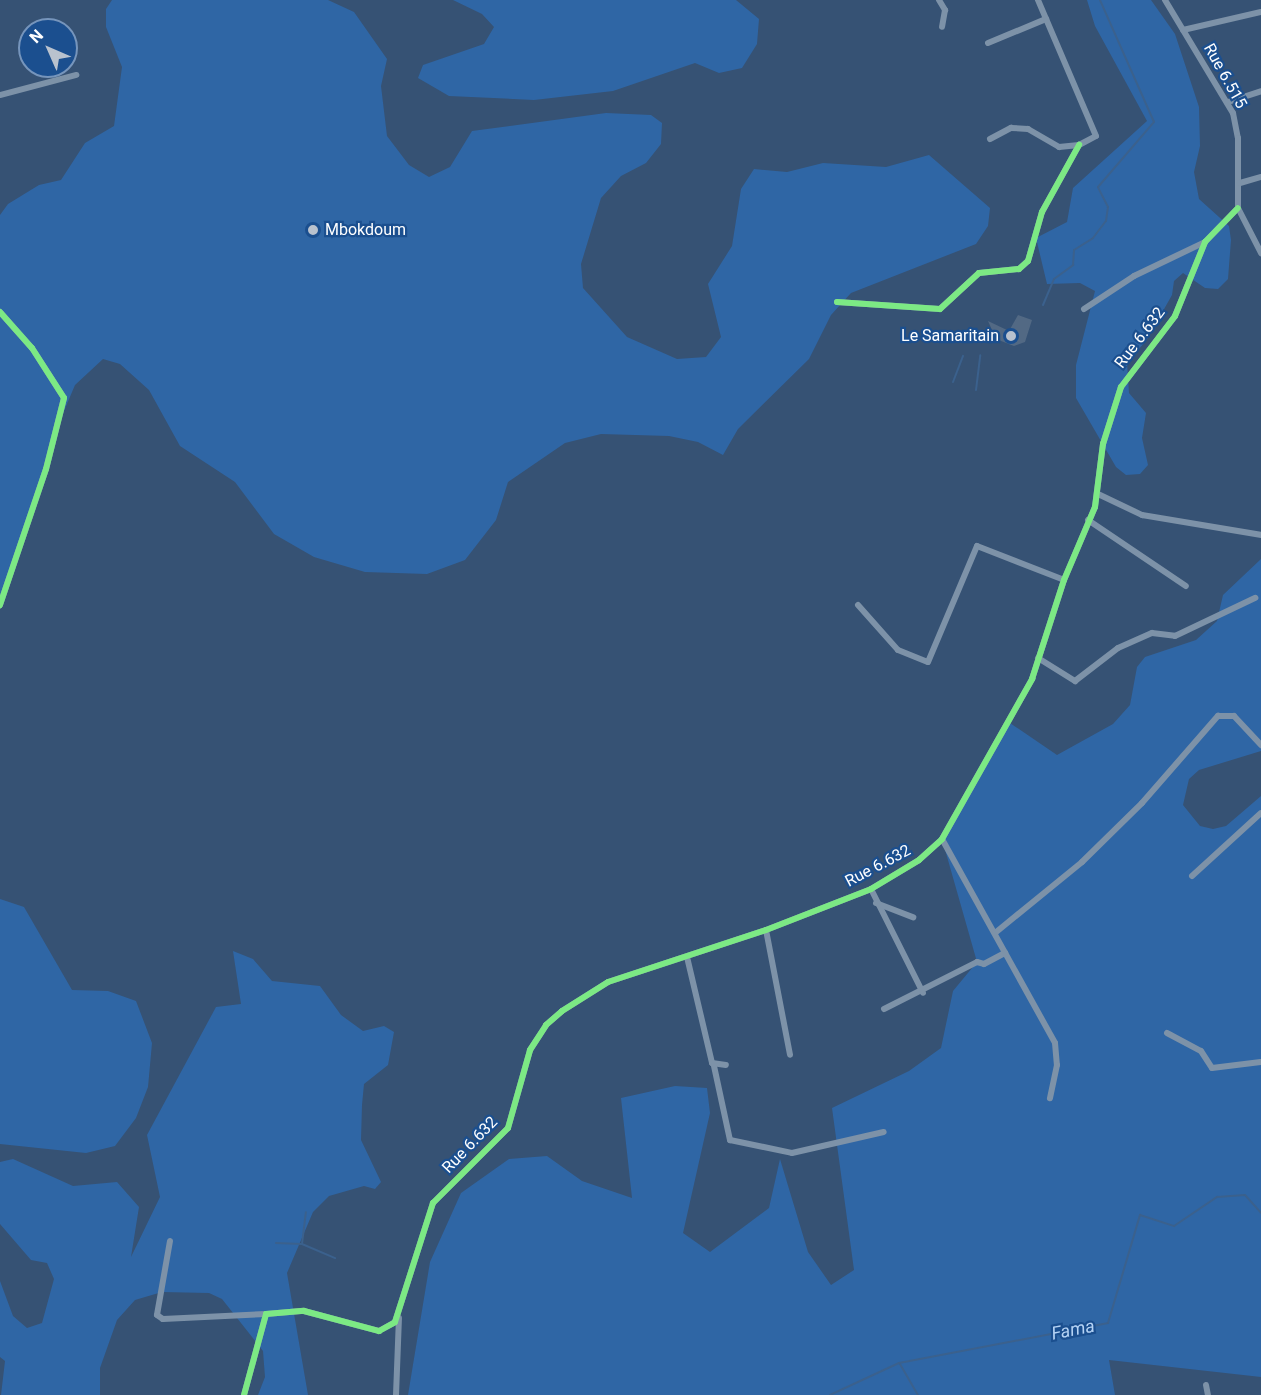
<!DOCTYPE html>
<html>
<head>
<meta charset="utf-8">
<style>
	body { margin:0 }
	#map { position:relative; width:1261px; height:1395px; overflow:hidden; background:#365274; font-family:Roboto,sans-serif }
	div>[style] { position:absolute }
	.green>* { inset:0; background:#2f66a5 }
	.stream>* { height:2px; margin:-1px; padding:0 1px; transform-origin:1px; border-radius:1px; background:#3b618d }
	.building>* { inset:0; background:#526984 }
	.street>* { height:6px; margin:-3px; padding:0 3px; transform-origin:3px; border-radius:3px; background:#7d92a8 }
	.cycleway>* { height:6px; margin:-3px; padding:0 3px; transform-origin:3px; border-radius:3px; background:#7ce984 }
	.dots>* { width:16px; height:16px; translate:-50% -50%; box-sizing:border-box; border:3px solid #1b4f8f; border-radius:50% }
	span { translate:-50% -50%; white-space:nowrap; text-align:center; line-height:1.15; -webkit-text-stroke:4.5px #1b4f8f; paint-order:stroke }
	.street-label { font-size:16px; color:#fff }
	.poi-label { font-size:16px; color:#fff }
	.left { translate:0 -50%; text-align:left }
	.right { translate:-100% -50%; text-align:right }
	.water-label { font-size:18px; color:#b5d3f5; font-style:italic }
	.north { position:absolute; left:18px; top:18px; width:60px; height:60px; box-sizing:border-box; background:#1b4f8f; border:2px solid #7695bc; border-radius:50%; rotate:315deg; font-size:16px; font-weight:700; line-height:24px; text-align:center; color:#fff }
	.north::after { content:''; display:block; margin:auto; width:21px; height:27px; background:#b9c2ce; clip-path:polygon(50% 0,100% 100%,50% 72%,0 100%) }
</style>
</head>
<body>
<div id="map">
	<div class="green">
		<i style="clip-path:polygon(112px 0,328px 0,354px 12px,387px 59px,381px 86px,387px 136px,409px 165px,429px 177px,450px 167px,472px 131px,606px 113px,651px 115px,662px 123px,661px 144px,646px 163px,621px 176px,601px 198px,581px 264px,583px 288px,627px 337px,677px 359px,706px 357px,721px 337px,708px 284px,732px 246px,741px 189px,754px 169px,787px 172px,823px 163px,886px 167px,929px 155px,990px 208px,988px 226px,976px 244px,851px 293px,831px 315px,809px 359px,738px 429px,723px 455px,698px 442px,669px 436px,601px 434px,565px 443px,508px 482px,496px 520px,465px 560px,427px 574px,365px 572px,314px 557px,274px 534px,235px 482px,180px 446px,149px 390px,120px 364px,103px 359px,75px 385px,64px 411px,0 605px,0 215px,8px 204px,39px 185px,61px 180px,85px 143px,114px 126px,122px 67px,106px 27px,106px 9px)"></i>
		<i style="clip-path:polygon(453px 0,736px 0,759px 19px,757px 44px,742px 68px,719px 73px,695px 63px,613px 91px,534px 100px,449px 96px,418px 78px,423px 65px,484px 44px,494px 27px,482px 14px)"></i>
		<i style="clip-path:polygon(1087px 0,1151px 0,1175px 34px,1199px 107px,1200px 146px,1194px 172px,1199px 199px,1229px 226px,1231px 240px,1228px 279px,1218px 289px,1205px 288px,1183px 273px,1174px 281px,1172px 295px,1146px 341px,1127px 362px,1129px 393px,1146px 413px,1142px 438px,1148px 465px,1140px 474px,1126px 475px,1116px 467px,1076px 398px,1076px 365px,1095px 291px,1080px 283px,1047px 284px,1036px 238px,1067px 222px,1073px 188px,1147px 121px,1095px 26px)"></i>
		<i style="clip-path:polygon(1261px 559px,1261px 751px,1199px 770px,1189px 779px,1183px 805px,1200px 826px,1213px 829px,1226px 826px,1261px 796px,1261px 1377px,1109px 1360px,1115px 1395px,408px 1395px,430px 1262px,461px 1193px,509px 1159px,547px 1156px,582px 1181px,632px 1198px,621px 1098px,675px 1086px,707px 1088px,710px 1113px,683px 1233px,710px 1252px,769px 1208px,780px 1159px,808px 1252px,831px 1285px,854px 1270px,832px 1108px,909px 1071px,941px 1048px,953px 991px,977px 962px,942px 839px,1007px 721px,1057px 755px,1113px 724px,1130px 705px,1137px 667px,1145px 657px,1196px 640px,1217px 621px,1223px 595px)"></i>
		<i style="clip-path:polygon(0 899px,24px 907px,72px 990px,108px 991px,136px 1001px,152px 1043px,148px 1087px,136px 1118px,115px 1146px,86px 1153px,0 1144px)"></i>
		<i style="clip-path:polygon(233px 951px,253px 959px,272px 981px,320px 986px,341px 1015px,363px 1031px,384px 1026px,394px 1032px,388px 1065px,364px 1084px,362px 1105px,361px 1140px,381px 1182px,375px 1189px,364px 1186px,329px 1196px,313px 1212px,287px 1273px,308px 1395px,258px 1395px,265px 1377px,263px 1351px,222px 1299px,209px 1293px,162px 1292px,135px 1300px,117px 1320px,100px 1368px,100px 1395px,1px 1395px,5px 1361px,0 1357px,0 1281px,13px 1316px,27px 1328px,42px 1323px,54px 1279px,47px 1263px,31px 1260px,0 1224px,0 1162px,13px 1159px,73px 1186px,117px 1182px,139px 1207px,131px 1257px,160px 1197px,147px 1135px,216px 1007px,241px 1004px)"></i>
	</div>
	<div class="stream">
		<i style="left:1043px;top:305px;width:28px;rotate:-67deg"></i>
		<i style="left:1054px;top:279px;width:24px;rotate:-36deg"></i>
		<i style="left:1073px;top:265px;width:15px;rotate:-86deg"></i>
		<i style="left:1074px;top:250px;width:22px;rotate:-32deg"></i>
		<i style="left:1093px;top:238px;width:21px;rotate:-53deg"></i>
		<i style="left:1106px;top:221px;width:14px;rotate:-82deg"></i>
		<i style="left:1108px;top:207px;width:22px;rotate:-117deg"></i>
		<i style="left:1098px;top:187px;width:86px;rotate:-49.3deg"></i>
		<i style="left:1154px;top:122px;width:133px;rotate:-113.9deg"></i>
		<i style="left:953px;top:382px;width:28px;rotate:-69deg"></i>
		<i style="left:976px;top:390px;width:35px;rotate:-83deg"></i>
		<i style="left:276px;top:1243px;width:26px;rotate:2deg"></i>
		<i style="left:302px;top:1244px;width:36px;rotate:23deg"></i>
		<i style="left:302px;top:1244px;width:32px;rotate:-83deg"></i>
		<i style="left:900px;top:1364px;width:36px;rotate:60deg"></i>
		<i style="left:830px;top:1395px;width:76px;rotate:-24.9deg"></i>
		<i style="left:899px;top:1363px;width:213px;rotate:-10.8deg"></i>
		<i style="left:1108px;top:1323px;width:113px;rotate:-73.5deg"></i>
		<i style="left:1140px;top:1215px;width:36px;rotate:18deg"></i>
		<i style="left:1174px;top:1226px;width:52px;rotate:-34deg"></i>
		<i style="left:1217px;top:1197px;width:28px;rotate:-4deg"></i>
		<i style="left:1245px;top:1195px;width:24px;rotate:48deg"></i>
	</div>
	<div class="building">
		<i style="clip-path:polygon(1018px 315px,1032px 320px,1025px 342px,1014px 346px,996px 339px,988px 321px,1009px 331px)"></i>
	</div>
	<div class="street">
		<i style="left:939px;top:0;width:12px;rotate:59deg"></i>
		<i style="left:945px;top:10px;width:17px;rotate:100deg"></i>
		<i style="left:1165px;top:0;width:132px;rotate:59deg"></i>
		<i style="left:1233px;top:113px;width:25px;rotate:79deg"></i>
		<i style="left:1238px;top:138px;width:70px;rotate:90deg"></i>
		<i style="left:1183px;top:30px;width:80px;rotate:-13deg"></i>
		<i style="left:988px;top:43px;width:63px;rotate:-22.5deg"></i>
		<i style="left:0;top:95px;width:79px;rotate:-14.7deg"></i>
		<i style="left:1228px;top:102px;width:35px;rotate:-18deg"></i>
		<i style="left:990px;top:139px;width:24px;rotate:-28deg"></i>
		<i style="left:1011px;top:128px;width:17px;rotate:3deg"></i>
		<i style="left:1028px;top:129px;width:36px;rotate:30deg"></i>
		<i style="left:1059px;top:147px;width:20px;rotate:-6deg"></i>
		<i style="left:1079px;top:145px;width:19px;rotate:-28deg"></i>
		<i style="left:1096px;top:136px;width:148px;rotate:-113.1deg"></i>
		<i style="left:1240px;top:183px;width:22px;rotate:-16deg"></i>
		<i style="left:1238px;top:208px;width:51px;rotate:62.9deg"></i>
		<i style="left:837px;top:302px;width:103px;rotate:3.9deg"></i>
		<i style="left:940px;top:309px;width:53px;rotate:-42.7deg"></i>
		<i style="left:979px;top:273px;width:40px;rotate:-5.7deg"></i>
		<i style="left:1019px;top:269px;width:12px;rotate:-42deg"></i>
		<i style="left:1028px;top:261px;width:51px;rotate:-74.1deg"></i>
		<i style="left:1042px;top:212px;width:77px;rotate:-61.1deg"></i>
		<i style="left:1084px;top:309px;width:60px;rotate:-33.4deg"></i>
		<i style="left:1134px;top:276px;width:79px;rotate:-25.6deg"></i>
		<i style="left:0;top:312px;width:48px;rotate:48.4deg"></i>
		<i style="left:32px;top:348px;width:59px;rotate:57.4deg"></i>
		<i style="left:64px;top:398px;width:73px;rotate:104.2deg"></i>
		<i style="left:46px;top:469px;width:144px;rotate:108.7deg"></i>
		<i style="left:1098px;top:494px;width:49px;rotate:25.5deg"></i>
		<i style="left:1142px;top:515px;width:121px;rotate:9.5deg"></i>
		<i style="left:1088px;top:520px;width:118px;rotate:34deg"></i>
		<i style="left:858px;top:605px;width:60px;rotate:48.4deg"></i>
		<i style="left:898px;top:650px;width:32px;rotate:22deg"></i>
		<i style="left:928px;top:662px;width:126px;rotate:-67.1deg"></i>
		<i style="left:977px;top:546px;width:93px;rotate:21.3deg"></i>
		<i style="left:1038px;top:658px;width:44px;rotate:31.9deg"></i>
		<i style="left:1075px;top:681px;width:54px;rotate:-37.5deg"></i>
		<i style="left:1118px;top:648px;width:37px;rotate:-24deg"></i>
		<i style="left:1152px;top:633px;width:23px;rotate:7deg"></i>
		<i style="left:1175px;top:636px;width:89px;rotate:-25.4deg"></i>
		<i style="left:942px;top:839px;width:233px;rotate:61deg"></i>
		<i style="left:1055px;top:1043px;width:22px;rotate:85deg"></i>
		<i style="left:1057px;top:1065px;width:34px;rotate:102deg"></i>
		<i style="left:1192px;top:876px;width:93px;rotate:-42.4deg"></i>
		<i style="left:871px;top:889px;width:116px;rotate:63.4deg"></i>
		<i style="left:876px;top:903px;width:40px;rotate:21deg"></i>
		<i style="left:766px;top:930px;width:127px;rotate:79.1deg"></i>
		<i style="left:995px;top:933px;width:112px;rotate:-39.2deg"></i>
		<i style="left:1082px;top:862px;width:84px;rotate:-44.5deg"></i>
		<i style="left:1142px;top:803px;width:116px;rotate:-48.9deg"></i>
		<i style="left:1218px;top:716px;width:16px"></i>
		<i style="left:1234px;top:716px;width:40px;rotate:47deg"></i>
		<i style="left:687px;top:957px;width:109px;rotate:76.7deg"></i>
		<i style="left:712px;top:1063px;width:14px;rotate:8deg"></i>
		<i style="left:884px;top:1009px;width:104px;rotate:-26.8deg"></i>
		<i style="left:977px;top:962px;width:7px;rotate:16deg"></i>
		<i style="left:984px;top:964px;width:24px;rotate:-28deg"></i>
		<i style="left:1167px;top:1033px;width:38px;rotate:28deg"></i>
		<i style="left:1201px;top:1051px;width:20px;rotate:57deg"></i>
		<i style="left:1212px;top:1068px;width:49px;rotate:-7deg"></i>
		<i style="left:714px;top:1066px;width:76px;rotate:77.8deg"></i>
		<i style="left:730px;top:1140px;width:63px;rotate:11.8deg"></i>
		<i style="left:792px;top:1153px;width:94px;rotate:-12.9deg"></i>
		<i style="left:170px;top:1241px;width:75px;rotate:100deg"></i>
		<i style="left:157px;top:1315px;width:7px;rotate:34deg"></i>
		<i style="left:163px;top:1319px;width:103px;rotate:-2.8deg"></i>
		<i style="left:1206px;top:1385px;width:10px;rotate:79deg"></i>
		<i style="left:244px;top:1395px;width:84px;rotate:-74.8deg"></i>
		<i style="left:266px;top:1314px;width:38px;rotate:-5deg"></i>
		<i style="left:304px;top:1311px;width:78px;rotate:14.9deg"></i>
		<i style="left:379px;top:1331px;width:18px;rotate:-29deg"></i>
		<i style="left:395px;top:1322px;width:125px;rotate:-72.3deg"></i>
		<i style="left:433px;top:1203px;width:106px;rotate:-45deg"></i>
		<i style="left:508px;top:1128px;width:81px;rotate:-74.2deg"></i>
		<i style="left:530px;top:1050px;width:30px;rotate:-57deg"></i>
		<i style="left:546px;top:1025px;width:21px;rotate:-41deg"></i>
		<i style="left:562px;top:1011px;width:54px;rotate:-32.2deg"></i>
		<i style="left:608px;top:982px;width:166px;rotate:-18.2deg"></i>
		<i style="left:766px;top:930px;width:113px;rotate:-21.3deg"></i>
		<i style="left:871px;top:889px;width:56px;rotate:-31.1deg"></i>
		<i style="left:919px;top:860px;width:31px;rotate:-42deg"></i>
		<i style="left:942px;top:839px;width:184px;rotate:-60.6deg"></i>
		<i style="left:1032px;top:679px;width:104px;rotate:-72.1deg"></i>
		<i style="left:1064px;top:580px;width:79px;rotate:-67deg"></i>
		<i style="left:1095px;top:507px;width:64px;rotate:-82.8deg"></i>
		<i style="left:1103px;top:444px;width:60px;rotate:-72.5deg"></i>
		<i style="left:1121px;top:387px;width:89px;rotate:-52.7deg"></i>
		<i style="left:1175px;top:316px;width:80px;rotate:-67.9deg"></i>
		<i style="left:1205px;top:242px;width:47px;rotate:-45.9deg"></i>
		<i style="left:396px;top:1395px;width:77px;rotate:-87.8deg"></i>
	</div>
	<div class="cycleway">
		<i style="left:837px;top:302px;width:103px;rotate:3.9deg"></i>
		<i style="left:940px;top:309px;width:53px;rotate:-42.7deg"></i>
		<i style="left:979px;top:273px;width:40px;rotate:-5.7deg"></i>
		<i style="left:1019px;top:269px;width:12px;rotate:-42deg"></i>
		<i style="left:1028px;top:261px;width:51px;rotate:-74.1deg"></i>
		<i style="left:1042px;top:212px;width:77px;rotate:-61.1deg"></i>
		<i style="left:0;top:312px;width:48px;rotate:48.4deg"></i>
		<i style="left:32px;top:348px;width:59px;rotate:57.4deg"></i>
		<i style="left:64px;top:398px;width:73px;rotate:104.2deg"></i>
		<i style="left:46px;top:469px;width:144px;rotate:108.7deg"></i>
		<i style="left:244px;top:1395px;width:84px;rotate:-74.8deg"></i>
		<i style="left:266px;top:1314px;width:38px;rotate:-5deg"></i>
		<i style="left:304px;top:1311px;width:78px;rotate:14.9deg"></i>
		<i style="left:379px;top:1331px;width:18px;rotate:-29deg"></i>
		<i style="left:395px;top:1322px;width:125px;rotate:-72.3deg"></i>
		<i style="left:433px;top:1203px;width:106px;rotate:-45deg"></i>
		<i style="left:508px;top:1128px;width:81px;rotate:-74.2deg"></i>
		<i style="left:530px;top:1050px;width:30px;rotate:-57deg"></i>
		<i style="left:546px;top:1025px;width:21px;rotate:-41deg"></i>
		<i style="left:562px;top:1011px;width:54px;rotate:-32.2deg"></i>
		<i style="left:608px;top:982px;width:166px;rotate:-18.2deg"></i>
		<i style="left:766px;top:930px;width:113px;rotate:-21.3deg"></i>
		<i style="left:871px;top:889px;width:56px;rotate:-31.1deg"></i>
		<i style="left:919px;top:860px;width:31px;rotate:-42deg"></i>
		<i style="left:942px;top:839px;width:184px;rotate:-60.6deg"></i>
		<i style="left:1032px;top:679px;width:104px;rotate:-72.1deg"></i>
		<i style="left:1064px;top:580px;width:79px;rotate:-67deg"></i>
		<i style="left:1095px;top:507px;width:64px;rotate:-82.8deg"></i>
		<i style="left:1103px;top:444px;width:60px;rotate:-72.5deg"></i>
		<i style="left:1121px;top:387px;width:89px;rotate:-52.7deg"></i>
		<i style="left:1175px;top:316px;width:80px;rotate:-67.9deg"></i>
		<i style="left:1205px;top:242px;width:47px;rotate:-45.9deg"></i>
	</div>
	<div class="dots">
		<i style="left:313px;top:230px;background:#b9c2ce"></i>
		<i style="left:1011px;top:336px;background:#b9c2ce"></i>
	</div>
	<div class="street-label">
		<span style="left:1225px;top:76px;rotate:61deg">Rue 6.515</span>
		<span style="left:1140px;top:338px;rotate:-53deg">Rue 6.632</span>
		<span style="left:878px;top:866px;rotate:-28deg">Rue 6.632</span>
		<span style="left:470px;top:1145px;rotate:-46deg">Rue 6.632</span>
	</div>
	<div class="poi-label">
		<span class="left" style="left:325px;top:230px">Mbokdoum</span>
		<span class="right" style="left:999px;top:336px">Le Samaritain</span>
	</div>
	<div class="water-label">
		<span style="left:1073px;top:1330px;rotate:-11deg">Fama</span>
	</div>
	<div class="north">N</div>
</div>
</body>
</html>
